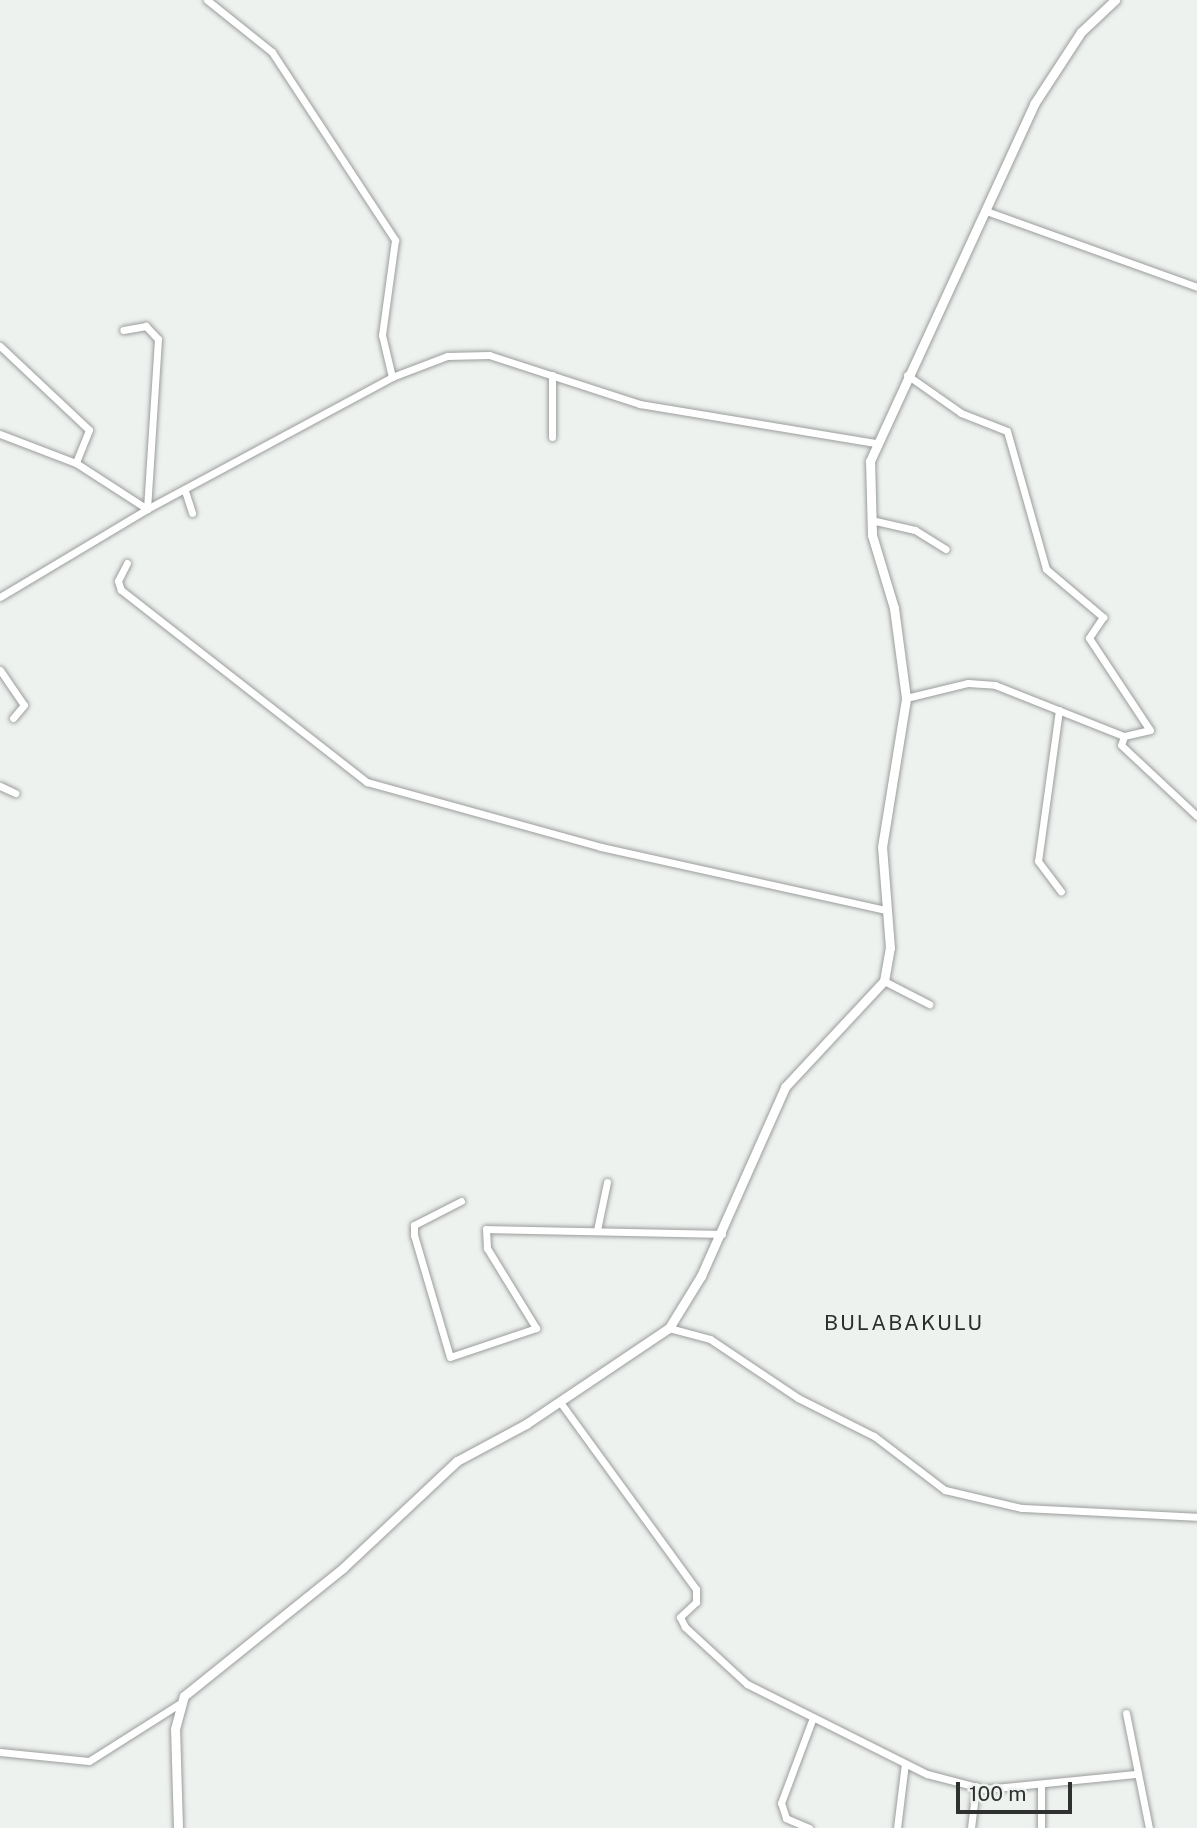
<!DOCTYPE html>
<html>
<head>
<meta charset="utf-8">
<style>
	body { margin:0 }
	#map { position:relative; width:1197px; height:1828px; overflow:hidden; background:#eef2ef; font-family:"Public Sans",sans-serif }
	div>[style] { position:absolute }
	.roads { filter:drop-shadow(0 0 2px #9a9d9b) drop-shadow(0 0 2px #9a9d9b) }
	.minor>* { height:7px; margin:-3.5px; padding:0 3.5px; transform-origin:3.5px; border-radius:3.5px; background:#fff }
	.tertiary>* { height:9px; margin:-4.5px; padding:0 4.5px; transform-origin:4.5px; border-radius:4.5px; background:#fff }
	span { translate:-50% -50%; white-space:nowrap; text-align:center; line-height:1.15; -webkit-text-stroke:5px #eef2ef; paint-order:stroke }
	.quarter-label { font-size:21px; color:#2b2e2c; letter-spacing:2px }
	.scale { position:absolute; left:956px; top:1782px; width:116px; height:32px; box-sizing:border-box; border:4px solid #2f3130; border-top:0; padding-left:9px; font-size:21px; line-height:24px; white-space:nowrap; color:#2f3130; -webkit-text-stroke:5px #eef2ef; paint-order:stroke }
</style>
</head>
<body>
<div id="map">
	<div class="roads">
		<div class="minor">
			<i style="left:207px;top:0;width:83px;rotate:38.7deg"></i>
			<i style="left:272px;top:52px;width:225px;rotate:56.8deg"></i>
			<i style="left:395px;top:240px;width:96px;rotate:97.8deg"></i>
			<i style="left:382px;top:335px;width:43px;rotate:76.6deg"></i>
			<i style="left:986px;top:211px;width:224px;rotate:19.8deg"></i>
			<i style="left:0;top:346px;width:122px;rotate:43.3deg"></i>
			<i style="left:89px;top:430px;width:35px;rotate:112deg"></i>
			<i style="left:907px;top:375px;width:66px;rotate:35.1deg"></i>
			<i style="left:961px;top:413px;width:49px;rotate:21.4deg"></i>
			<i style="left:1007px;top:431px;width:143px;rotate:74.2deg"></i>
			<i style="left:1046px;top:569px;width:75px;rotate:40.1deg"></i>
			<i style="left:1103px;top:617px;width:25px;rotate:124deg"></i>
			<i style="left:1089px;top:638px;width:110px;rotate:56.5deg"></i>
			<i style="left:1150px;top:730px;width:27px;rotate:167deg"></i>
			<i style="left:1124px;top:736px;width:9px;rotate:108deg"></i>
			<i style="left:1121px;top:745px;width:104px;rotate:43.1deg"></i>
			<i style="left:0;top:434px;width:81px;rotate:20.9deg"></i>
			<i style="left:76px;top:463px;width:85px;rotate:32.9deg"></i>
			<i style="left:147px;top:509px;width:170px;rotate:-86.3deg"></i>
			<i style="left:158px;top:339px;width:18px;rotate:-133deg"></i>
			<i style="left:146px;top:326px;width:23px;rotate:170deg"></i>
			<i style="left:552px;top:437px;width:62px;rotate:-90deg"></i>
			<i style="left:185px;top:491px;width:23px;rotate:72deg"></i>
			<i style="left:871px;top:520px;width:45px;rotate:12.8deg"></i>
			<i style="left:915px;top:530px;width:36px;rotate:32deg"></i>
			<i style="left:127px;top:563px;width:20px;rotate:117deg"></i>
			<i style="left:118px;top:581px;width:9px;rotate:72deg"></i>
			<i style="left:121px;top:590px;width:312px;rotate:38deg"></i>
			<i style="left:367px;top:782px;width:243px;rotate:15.5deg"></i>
			<i style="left:601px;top:847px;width:292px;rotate:12.5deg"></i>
			<i style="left:0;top:597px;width:171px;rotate:-30.9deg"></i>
			<i style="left:147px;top:509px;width:278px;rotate:-28.3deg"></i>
			<i style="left:392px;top:377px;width:59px;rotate:-20.9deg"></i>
			<i style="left:447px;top:356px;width:42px;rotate:-1.4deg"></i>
			<i style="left:489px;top:355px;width:159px;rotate:18deg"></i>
			<i style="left:640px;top:404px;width:238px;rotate:9.4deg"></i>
			<i style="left:0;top:670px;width:42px;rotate:55.6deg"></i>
			<i style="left:24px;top:705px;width:17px;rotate:130deg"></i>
			<i style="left:906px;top:698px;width:64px;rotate:-13.6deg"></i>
			<i style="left:968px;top:683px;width:27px;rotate:4deg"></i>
			<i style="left:995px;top:685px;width:139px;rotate:21.6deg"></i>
			<i style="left:1059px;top:710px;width:152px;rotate:97.9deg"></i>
			<i style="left:1038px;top:861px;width:38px;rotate:53deg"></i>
			<i style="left:0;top:786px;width:17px;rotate:25deg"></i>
			<i style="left:884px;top:981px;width:51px;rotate:27.1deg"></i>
			<i style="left:461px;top:1201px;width:53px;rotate:152.9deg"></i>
			<i style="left:414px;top:1225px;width:10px;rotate:90deg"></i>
			<i style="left:414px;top:1235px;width:127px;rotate:73.6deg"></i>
			<i style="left:450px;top:1357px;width:91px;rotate:-18.6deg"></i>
			<i style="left:536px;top:1328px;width:94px;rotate:-121.5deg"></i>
			<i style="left:487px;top:1248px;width:19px;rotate:-93deg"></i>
			<i style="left:486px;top:1229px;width:236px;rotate:1.2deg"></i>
			<i style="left:597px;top:1230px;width:49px;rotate:-78.2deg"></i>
			<i style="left:669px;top:1328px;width:42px;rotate:15deg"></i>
			<i style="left:710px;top:1339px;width:106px;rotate:33.8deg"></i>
			<i style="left:798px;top:1398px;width:85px;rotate:26.6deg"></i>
			<i style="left:874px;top:1436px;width:89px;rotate:37.3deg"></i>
			<i style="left:945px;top:1490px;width:79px;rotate:13.2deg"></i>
			<i style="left:1022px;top:1508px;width:175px;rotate:2.9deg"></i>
			<i style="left:560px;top:1402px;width:231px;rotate:54deg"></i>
			<i style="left:696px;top:1589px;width:13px;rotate:90deg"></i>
			<i style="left:696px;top:1602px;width:22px;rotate:137deg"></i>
			<i style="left:680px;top:1617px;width:11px;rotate:63deg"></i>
			<i style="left:685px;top:1627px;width:84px;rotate:42.6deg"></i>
			<i style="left:747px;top:1684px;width:201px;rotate:26.6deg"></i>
			<i style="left:927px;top:1774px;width:60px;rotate:14.5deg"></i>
			<i style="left:985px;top:1789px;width:151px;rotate:-5.7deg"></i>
			<i style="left:1126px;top:1713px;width:117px;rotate:78.7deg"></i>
			<i style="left:0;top:1752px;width:89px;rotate:5.8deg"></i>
			<i style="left:89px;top:1761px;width:107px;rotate:-32.3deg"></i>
			<i style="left:809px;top:1828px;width:25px;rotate:-157deg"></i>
			<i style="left:786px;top:1818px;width:16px;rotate:-108deg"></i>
			<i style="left:781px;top:1803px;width:89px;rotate:-69.5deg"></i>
			<i style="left:897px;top:1828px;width:65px;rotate:-83deg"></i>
			<i style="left:971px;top:1828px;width:42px;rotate:-83.2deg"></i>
			<i style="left:1041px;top:1828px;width:41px;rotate:-90deg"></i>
		</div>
		<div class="tertiary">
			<i style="left:178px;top:1828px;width:99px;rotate:-91.7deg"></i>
			<i style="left:175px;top:1729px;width:34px;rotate:-75deg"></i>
			<i style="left:184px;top:1696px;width:204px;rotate:-38.8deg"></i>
			<i style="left:343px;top:1568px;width:156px;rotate:-43.2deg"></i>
			<i style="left:457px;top:1461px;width:78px;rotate:-28.2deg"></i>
			<i style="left:526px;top:1424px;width:172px;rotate:-33.9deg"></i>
			<i style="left:669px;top:1328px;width:61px;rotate:-58.4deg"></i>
			<i style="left:701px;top:1276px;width:207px;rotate:-66deg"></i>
			<i style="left:785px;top:1087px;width:145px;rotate:-47deg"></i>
			<i style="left:884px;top:981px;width:34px;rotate:-80deg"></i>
			<i style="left:890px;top:948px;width:101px;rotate:-94.5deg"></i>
			<i style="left:882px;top:847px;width:151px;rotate:-80.8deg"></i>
			<i style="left:906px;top:698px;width:91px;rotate:-97.6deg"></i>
			<i style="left:894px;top:608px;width:76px;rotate:-106.8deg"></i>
			<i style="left:872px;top:535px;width:74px;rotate:-91.5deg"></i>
			<i style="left:870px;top:461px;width:393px;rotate:-65.3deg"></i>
			<i style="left:1034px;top:104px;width:86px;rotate:-56.9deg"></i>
			<i style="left:1081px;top:32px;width:47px;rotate:-43.3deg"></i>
		</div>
	</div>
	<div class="quarter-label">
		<span style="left:904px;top:1323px">BULABAKULU</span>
	</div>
	<div class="scale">100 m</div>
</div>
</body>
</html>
